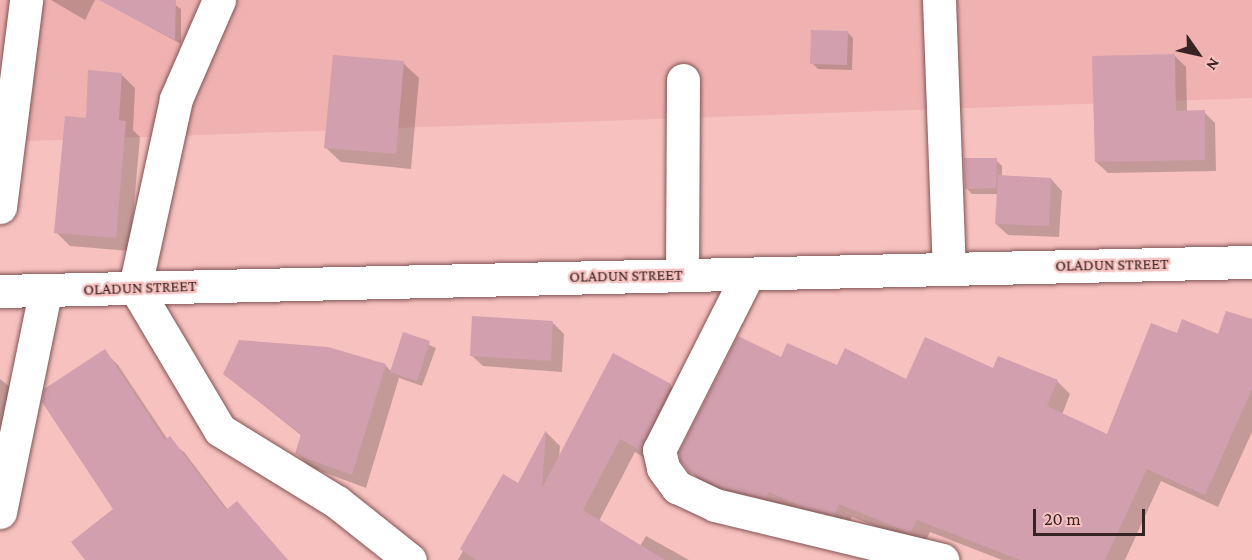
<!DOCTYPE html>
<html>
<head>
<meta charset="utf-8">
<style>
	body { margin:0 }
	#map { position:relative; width:1252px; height:560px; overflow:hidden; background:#f6c1bf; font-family:"Crimson Pro",serif }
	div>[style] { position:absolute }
	.built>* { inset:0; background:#efb2b1 }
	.shadow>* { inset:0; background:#0003 }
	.building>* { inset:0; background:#d19fad }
	.roads { filter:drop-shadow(0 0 2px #815353) drop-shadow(0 0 2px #815353) }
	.street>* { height:33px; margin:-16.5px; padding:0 16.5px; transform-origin:16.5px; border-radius:16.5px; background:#fff }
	span { translate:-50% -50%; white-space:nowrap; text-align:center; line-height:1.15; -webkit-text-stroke:4.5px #f6c1bf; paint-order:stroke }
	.street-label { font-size:16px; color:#372323 }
	.north { position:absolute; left:1168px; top:24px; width:60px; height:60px; -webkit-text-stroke:4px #f6c1bf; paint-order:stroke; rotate:124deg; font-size:16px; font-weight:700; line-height:24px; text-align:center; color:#372323 }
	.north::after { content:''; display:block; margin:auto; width:21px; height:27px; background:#372323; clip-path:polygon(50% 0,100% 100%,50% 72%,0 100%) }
	.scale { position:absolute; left:1033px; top:509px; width:112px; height:27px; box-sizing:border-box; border:3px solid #372323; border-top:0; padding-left:8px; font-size:18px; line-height:21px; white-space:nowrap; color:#372323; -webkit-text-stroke:4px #f6c1bf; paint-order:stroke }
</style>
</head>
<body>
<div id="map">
	<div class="built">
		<i style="clip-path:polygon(0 0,1252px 0,1252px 98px,0 142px)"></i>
	</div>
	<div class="shadow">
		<i style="clip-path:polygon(51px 0,95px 0,85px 20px)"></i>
		<i style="clip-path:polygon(169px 0,181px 9px,181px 44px,102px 1px)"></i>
		<i style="clip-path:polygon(847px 32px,853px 38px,852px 70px,818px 69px,812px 63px)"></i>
		<i style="clip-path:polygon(1175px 56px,1186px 67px,1187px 112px,1204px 112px,1215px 123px,1216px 171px,1108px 173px,1096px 162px)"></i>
		<i style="clip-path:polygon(403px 63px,419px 78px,411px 169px,341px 162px,325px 147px)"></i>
		<i style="clip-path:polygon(121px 74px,135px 88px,133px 130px,140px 137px,130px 251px,70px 246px,56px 232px)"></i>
		<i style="clip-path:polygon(996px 160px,1002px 166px,1002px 177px,1051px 179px,1062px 191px,1059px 237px,1008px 235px,996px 224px,998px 194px,972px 194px,966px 188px)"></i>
		<i style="clip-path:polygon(1252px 320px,1252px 432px,1218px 507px,1161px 481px,1125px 560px,1002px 560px,930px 532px,924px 545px,852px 517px,847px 527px,814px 519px,782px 504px,779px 510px,704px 485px,691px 471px,782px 359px,907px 381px,994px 370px,1057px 381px,1070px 394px,1062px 415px,1108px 436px,1178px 335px,1219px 336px)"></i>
		<i style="clip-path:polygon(553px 323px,564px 334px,562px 372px,483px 366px,471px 355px)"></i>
		<i style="clip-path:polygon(404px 334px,436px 348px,422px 386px,399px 378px,366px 488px,310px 467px,297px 454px,302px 436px,224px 374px,385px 365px,391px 371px)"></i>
		<i style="clip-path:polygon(104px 351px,118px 365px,168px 440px,184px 452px,228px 510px,288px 560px,87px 560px,115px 509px)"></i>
		<i style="clip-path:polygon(0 379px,20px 395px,0 454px)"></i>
		<i style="clip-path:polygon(670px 385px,685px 400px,655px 464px,635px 452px,599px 521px,640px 546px,646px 536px,689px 560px,458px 560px,504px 476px,519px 485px,546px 432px,560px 446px,559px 459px)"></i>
	</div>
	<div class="building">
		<i style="clip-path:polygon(99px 0,176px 0,175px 40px)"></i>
		<i style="clip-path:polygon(811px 30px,848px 31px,847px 65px,810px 64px)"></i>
		<i style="clip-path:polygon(1175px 54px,1176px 111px,1205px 110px,1205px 160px,1095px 162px,1092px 56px)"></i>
		<i style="clip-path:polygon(333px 55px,404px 61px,396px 154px,324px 148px)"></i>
		<i style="clip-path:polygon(88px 70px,122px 73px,119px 120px,126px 121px,116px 238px,54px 233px,65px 116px,86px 118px)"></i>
		<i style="clip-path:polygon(964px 158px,997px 158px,996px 188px,965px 189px)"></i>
		<i style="clip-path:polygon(998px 175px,1051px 178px,1049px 226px,995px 224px)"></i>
		<i style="clip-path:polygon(1226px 311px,1252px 319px,1252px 389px,1205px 495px,1147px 469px,1105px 560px,1020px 560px,917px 520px,910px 533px,839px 504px,834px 515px,800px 506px,769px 492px,766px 498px,724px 488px,689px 472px,680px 460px,679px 452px,738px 336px,781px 357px,787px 343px,837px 365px,845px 348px,906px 379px,925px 337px,993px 368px,998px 356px,1058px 380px,1047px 406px,1107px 434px,1151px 323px,1177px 333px,1182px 319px,1218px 334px)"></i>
		<i style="clip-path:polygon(472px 316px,553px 321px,551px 361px,470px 356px)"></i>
		<i style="clip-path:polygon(403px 332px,430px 341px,417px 381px,390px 372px)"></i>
		<i style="clip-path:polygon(239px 340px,328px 347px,386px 364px,352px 475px,295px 454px,301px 434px,223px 374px)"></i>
		<i style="clip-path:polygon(105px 349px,165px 440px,170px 436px,226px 510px,237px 501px,288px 560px,85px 560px,71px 542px,113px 509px,42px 402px,44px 389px)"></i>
		<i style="clip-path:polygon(613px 353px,671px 384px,641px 451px,620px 439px,583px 510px,665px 560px,476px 560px,460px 549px,503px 474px,518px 483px,546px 430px,542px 488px)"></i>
	</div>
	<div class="roads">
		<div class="street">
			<i style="left:219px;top:0;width:108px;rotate:113.5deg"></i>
			<i style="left:176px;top:99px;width:192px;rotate:102.3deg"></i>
			<i style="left:135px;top:287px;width:166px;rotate:59.3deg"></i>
			<i style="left:220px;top:430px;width:137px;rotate:31.6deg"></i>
			<i style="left:337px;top:502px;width:93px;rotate:38.5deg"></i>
			<i style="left:939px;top:0;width:268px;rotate:87.9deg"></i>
			<i style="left:0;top:207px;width:209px;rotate:-82.8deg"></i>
			<i style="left:748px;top:274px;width:197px;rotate:116.8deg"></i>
			<i style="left:659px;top:450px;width:18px;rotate:77deg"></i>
			<i style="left:663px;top:468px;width:24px;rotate:54deg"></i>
			<i style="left:677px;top:487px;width:42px;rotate:25.3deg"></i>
			<i style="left:715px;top:505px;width:234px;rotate:13.6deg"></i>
			<i style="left:682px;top:275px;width:195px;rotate:-89.7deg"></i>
			<i style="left:0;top:291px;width:1252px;rotate:-1.33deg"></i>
			<i style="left:0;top:512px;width:225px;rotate:-78.4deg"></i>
		</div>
	</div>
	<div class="street-label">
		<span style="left:1112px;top:265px;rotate:-1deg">OLADUN STREET</span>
		<span style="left:626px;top:276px;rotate:-1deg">OLADUN STREET</span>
		<span style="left:140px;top:288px;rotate:-2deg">OLADUN STREET</span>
	</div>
	<div class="north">N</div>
	<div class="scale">20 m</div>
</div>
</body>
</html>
